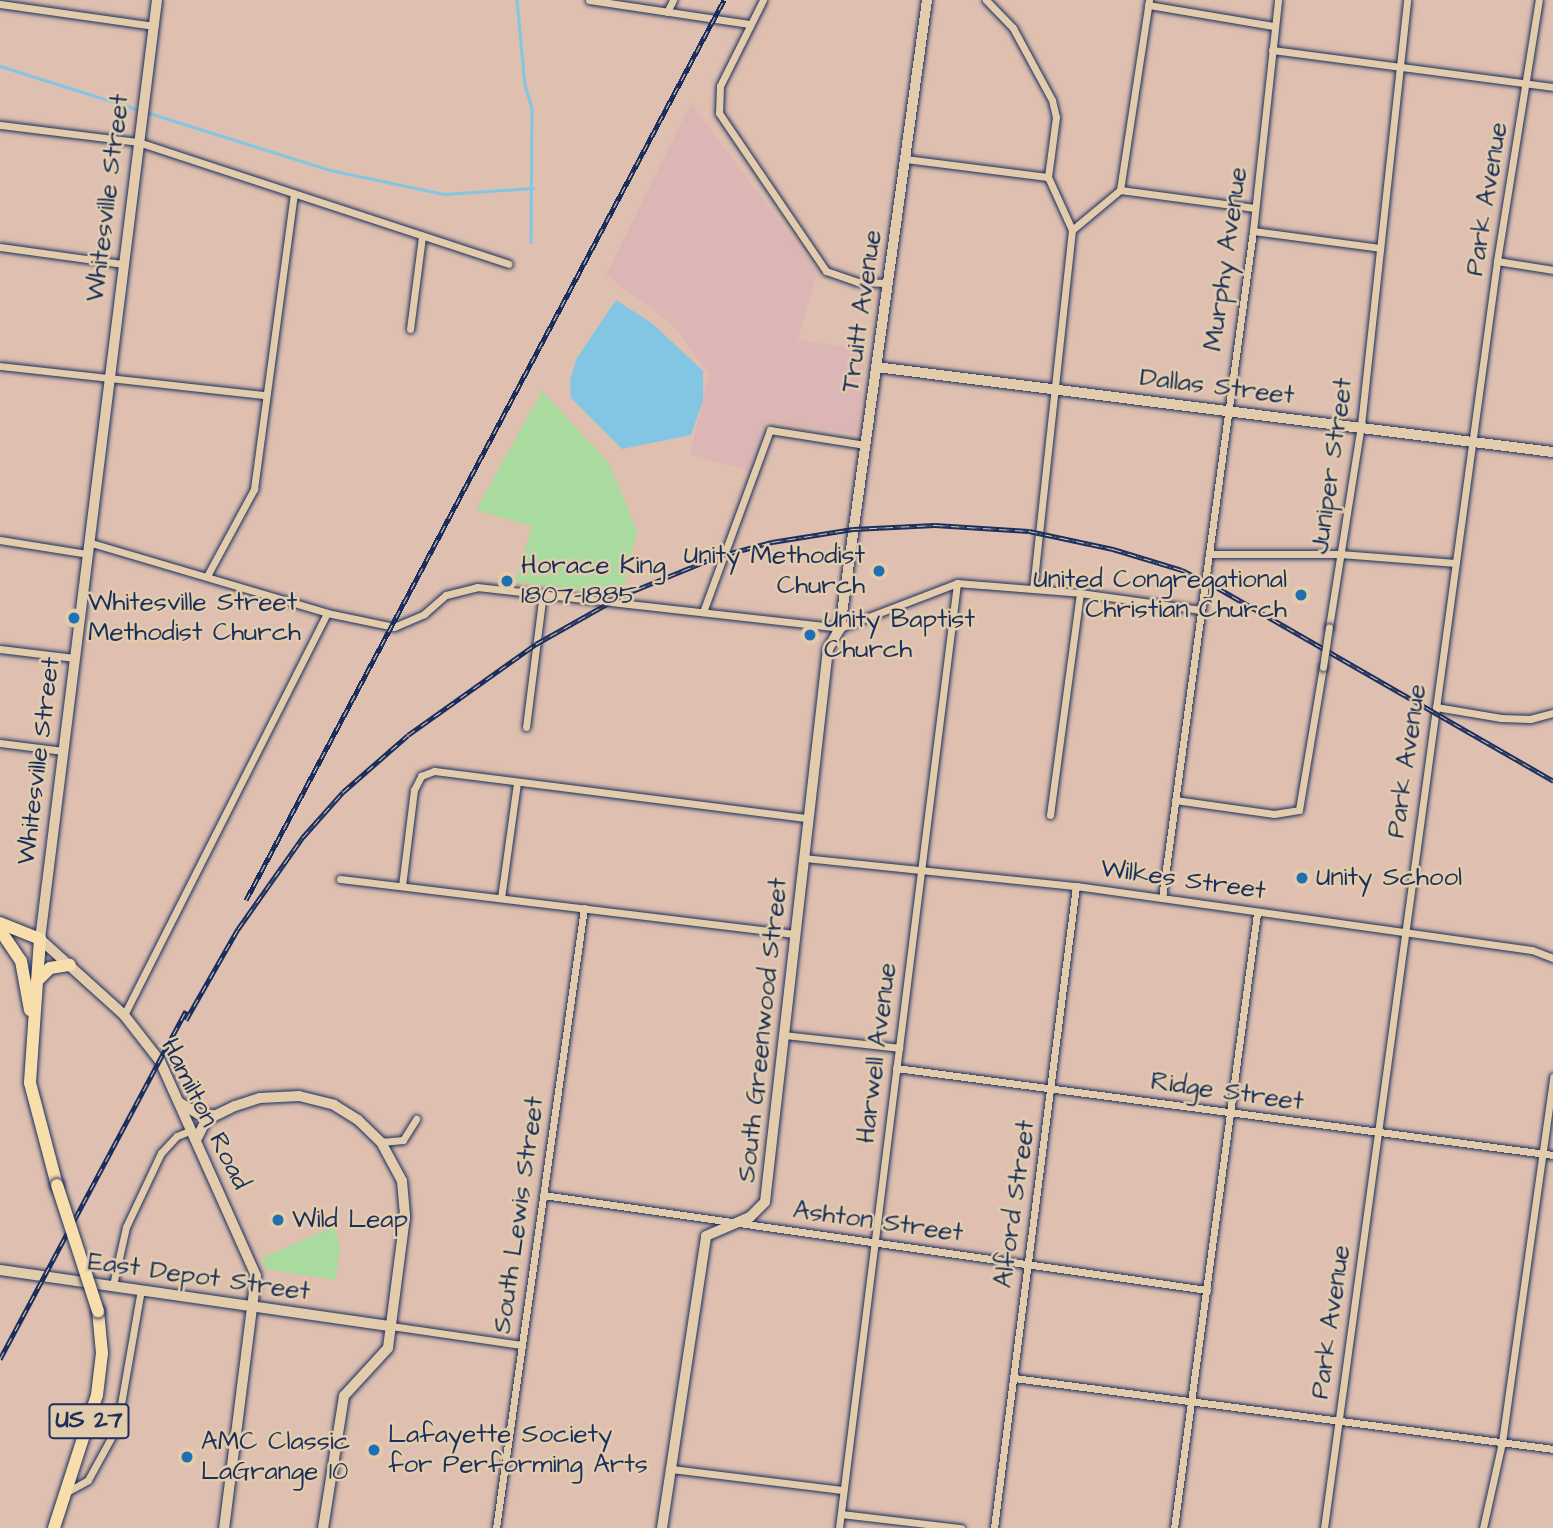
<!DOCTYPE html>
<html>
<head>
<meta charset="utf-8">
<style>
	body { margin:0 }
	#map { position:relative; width:1553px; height:1528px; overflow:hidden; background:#debfb0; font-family:"Architects Daughter",sans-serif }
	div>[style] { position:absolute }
	.built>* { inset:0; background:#dcb6b4 }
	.green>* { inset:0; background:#a8db9d }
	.water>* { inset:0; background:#82c6e3 }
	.stream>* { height:2.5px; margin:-1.25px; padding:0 1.25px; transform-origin:1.25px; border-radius:1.25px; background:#82c6e3 }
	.roads { filter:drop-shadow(0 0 2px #1b2f5e) drop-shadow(0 0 2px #1b2f5e) }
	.street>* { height:7px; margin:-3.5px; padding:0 3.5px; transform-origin:3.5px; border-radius:3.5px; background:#e2ccab }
	.secondary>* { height:10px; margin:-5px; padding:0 5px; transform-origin:5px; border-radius:5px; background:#e2ccab }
	.highway>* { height:12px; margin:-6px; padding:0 6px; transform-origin:6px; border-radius:6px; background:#f8deab }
	.rail>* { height:5px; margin-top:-2.5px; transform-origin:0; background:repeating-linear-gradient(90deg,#e2ccab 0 8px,#1b2f5e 0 16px); box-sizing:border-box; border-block:2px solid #1b2f5e }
	.bridges { filter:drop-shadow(0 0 2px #1b2f5e) drop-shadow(0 0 2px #1b2f5e) }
	.street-bridge>* { height:7px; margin:-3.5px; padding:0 3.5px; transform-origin:3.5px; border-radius:3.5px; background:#e2ccab }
	.highway-bridge>* { height:12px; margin:-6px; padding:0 6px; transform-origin:6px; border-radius:6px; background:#f8deab }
	.dots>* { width:19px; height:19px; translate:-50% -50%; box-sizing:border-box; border:4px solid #e2ccab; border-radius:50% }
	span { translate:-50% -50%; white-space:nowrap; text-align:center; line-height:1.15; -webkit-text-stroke:5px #e2ccab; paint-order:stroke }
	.shield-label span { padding:2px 5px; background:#e2ccab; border:2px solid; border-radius:5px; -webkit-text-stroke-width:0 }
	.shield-label { font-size:24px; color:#1b2f5e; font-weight:700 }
	.street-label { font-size:26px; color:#1b2f5e }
	.poi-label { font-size:26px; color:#1b2f5e }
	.right { translate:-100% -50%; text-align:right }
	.left { translate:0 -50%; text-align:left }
</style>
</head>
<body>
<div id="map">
	<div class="built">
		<i style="clip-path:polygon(691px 103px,817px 272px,798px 340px,866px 350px,858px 434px,766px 421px,747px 471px,690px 454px,709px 374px,672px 324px,606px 275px)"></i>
	</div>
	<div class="green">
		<i style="clip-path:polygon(542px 391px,609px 463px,637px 531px,624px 586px,614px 594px,515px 582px,532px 526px,476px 510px)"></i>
		<i style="clip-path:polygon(335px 1226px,340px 1248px,336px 1280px,266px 1269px,262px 1258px)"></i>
	</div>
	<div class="water">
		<i style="clip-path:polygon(616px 300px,653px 324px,703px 371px,703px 400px,691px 435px,622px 449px,571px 398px,570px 380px,577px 358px)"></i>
	</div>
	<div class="stream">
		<i style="left:517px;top:0;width:85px;rotate:84.6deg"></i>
		<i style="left:525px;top:85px;width:24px;rotate:73deg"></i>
		<i style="left:532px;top:108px;width:134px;rotate:90.4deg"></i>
		<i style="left:0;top:66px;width:346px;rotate:17.5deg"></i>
		<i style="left:330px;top:170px;width:116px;rotate:11.9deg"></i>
		<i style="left:444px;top:194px;width:89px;rotate:-3.9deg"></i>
	</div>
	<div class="roads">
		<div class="street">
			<i style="left:589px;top:0;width:162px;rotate:8.5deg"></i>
			<i style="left:763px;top:0;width:96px;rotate:116.6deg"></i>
			<i style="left:720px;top:86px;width:27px;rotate:92deg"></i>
			<i style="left:719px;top:113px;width:191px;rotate:55.9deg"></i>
			<i style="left:826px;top:271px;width:34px;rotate:19deg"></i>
			<i style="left:858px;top:282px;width:30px;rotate:2deg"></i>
			<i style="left:986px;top:0;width:39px;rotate:46deg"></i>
			<i style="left:1013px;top:28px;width:82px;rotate:61.6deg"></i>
			<i style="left:1052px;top:100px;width:17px;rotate:77deg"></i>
			<i style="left:1056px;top:117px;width:61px;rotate:97.6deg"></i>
			<i style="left:1048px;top:177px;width:58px;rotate:65.6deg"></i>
			<i style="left:0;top:4px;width:156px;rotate:8.1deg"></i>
			<i style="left:1148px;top:5px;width:128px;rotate:9.5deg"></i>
			<i style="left:667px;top:12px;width:13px;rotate:-63deg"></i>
			<i style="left:1272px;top:50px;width:283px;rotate:7.5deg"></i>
			<i style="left:0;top:125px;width:139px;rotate:7deg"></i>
			<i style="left:138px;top:142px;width:390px;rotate:18.2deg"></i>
			<i style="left:905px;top:159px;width:144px;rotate:7.2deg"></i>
			<i style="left:1120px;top:190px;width:136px;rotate:7.6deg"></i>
			<i style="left:1253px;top:231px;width:128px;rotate:7.6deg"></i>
			<i style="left:0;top:247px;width:123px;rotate:7.9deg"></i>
			<i style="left:1497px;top:261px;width:57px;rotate:9.1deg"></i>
			<i style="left:410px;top:329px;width:94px;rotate:-82.6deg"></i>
			<i style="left:0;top:366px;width:266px;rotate:6.3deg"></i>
			<i style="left:0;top:540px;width:88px;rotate:9.1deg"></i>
			<i style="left:88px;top:542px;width:249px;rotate:16.5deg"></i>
			<i style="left:327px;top:613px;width:68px;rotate:11.8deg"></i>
			<i style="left:394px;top:627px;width:33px;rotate:-23deg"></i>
			<i style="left:424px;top:614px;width:29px;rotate:-41deg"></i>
			<i style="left:446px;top:595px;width:32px;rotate:-14deg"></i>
			<i style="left:477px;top:587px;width:365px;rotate:6.4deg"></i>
			<i style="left:840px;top:628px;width:125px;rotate:-21deg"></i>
			<i style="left:957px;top:583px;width:123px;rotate:4.6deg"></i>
			<i style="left:1080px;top:593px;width:122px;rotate:8deg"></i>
			<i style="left:1209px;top:554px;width:131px"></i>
			<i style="left:1340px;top:554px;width:116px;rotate:4.4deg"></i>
			<i style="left:207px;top:576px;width:99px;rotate:-61.6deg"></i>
			<i style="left:254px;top:489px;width:298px;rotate:-82.3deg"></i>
			<i style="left:1033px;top:589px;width:361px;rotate:-83.8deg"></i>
			<i style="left:1072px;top:230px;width:62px;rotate:-39.8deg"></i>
			<i style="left:1120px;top:190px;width:192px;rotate:-81.3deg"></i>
			<i style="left:703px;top:612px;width:194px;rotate:-69.8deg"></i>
			<i style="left:770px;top:430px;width:96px;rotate:9deg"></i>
			<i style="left:1329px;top:627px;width:205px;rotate:-81deg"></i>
			<i style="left:1361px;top:425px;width:427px;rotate:-83.8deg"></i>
			<i style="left:0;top:649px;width:75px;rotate:6.9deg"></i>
			<i style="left:1436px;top:707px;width:66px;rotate:9.6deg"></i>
			<i style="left:1501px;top:718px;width:29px;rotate:2deg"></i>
			<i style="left:1530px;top:719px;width:24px;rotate:-15deg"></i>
			<i style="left:526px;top:727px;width:135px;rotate:-82.8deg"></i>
			<i style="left:0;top:743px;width:64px;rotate:7.2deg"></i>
			<i style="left:1175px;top:800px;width:100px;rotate:8deg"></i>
			<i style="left:1274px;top:814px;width:25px;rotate:-9deg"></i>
			<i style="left:1299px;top:810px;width:145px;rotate:-80.5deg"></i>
			<i style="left:1050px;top:815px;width:224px;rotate:-82.3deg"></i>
			<i style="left:804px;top:858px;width:273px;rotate:5.9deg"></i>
			<i style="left:1076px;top:886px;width:460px;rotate:8deg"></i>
			<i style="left:1532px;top:950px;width:22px;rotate:21deg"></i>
			<i style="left:340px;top:879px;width:458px;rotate:6.9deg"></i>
			<i style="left:402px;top:886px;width:97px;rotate:-82.9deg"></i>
			<i style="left:414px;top:790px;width:16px;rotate:-63deg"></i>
			<i style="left:421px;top:776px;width:14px;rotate:-21deg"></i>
			<i style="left:434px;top:771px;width:377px;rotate:7.2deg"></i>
			<i style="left:501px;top:898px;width:117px;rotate:-82.1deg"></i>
			<i style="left:1162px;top:898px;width:673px;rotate:-82.23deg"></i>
			<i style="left:1253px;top:231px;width:232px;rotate:-83.8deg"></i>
			<i style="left:124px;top:1015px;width:450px;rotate:-63.2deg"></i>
			<i style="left:784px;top:1035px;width:116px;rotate:6.4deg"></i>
			<i style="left:896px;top:1068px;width:663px;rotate:7.54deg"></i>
			<i style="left:381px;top:1142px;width:22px;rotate:-5deg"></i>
			<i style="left:403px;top:1140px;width:25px;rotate:-58deg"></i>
			<i style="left:543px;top:1195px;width:671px;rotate:8.14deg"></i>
			<i style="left:113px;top:1285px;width:59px;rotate:-77.4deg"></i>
			<i style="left:126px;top:1227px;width:82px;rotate:-64.7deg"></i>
			<i style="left:161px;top:1153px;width:23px;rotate:-47deg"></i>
			<i style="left:177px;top:1136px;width:16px;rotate:-22deg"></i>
			<i style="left:391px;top:1326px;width:132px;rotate:8.3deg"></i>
			<i style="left:1014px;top:1378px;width:544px;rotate:7.5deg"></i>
			<i style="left:671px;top:1469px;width:173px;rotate:7deg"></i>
			<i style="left:65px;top:1493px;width:26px;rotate:-29deg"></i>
			<i style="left:88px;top:1480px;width:60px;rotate:-61.3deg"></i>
			<i style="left:117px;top:1427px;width:139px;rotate:-80.1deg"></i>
			<i style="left:841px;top:1514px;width:121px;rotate:6.7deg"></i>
			<i style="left:496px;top:1528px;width:626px;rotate:-81.92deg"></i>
			<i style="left:839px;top:1528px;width:952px;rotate:-82.88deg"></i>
			<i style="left:994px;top:1528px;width:647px;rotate:-82.72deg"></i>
			<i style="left:1174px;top:1528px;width:621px;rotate:-82.31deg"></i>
			<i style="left:1324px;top:1528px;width:1279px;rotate:-82.22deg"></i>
			<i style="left:1497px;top:261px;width:264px;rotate:-80.9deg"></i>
			<i style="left:1483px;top:1528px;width:88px;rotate:-77.5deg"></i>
			<i style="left:1502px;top:1442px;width:369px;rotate:-82deg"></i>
		</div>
		<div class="secondary">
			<i style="left:157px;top:0;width:946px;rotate:97.1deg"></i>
			<i style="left:40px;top:939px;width:113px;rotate:42.1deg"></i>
			<i style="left:124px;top:1015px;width:58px;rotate:52deg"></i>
			<i style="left:160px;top:1061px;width:235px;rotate:65.9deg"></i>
			<i style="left:256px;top:1276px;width:254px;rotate:97.2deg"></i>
			<i style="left:876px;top:367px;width:682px;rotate:7.16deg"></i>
			<i style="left:180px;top:1103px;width:21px;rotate:31deg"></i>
			<i style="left:198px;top:1114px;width:16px;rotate:4deg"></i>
			<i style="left:196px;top:1140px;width:22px;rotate:-63deg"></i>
			<i style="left:206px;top:1120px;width:32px;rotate:-26deg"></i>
			<i style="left:235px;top:1106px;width:26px;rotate:-18deg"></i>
			<i style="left:260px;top:1098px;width:39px;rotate:-3deg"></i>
			<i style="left:299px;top:1096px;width:36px;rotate:14deg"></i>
			<i style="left:334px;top:1105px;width:28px;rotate:32deg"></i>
			<i style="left:358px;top:1120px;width:32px;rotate:44deg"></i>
			<i style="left:381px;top:1142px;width:44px;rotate:61.7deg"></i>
			<i style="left:402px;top:1181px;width:36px;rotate:85deg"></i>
			<i style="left:405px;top:1217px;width:132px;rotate:97.4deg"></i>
			<i style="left:388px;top:1348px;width:65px;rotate:132.5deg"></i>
			<i style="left:344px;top:1396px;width:134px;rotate:99deg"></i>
			<i style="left:0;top:1270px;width:395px;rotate:8.2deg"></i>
			<i style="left:662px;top:1528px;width:295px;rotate:-81.4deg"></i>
			<i style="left:706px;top:1236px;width:48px;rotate:-23.4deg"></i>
			<i style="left:750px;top:1217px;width:21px;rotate:-45deg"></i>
			<i style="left:765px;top:1202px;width:557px;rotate:-83.5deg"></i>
			<i style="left:828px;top:649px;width:24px;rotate:-60deg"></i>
			<i style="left:840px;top:628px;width:634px;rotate:-82.11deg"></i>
		</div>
		<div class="highway">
			<i style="left:0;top:923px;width:43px;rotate:21.8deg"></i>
			<i style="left:40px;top:939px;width:144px;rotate:94deg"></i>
			<i style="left:30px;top:1083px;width:106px;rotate:75.2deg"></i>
			<i style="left:0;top:930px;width:37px;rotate:56deg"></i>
			<i style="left:21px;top:961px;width:50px;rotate:79.6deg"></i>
			<i style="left:37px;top:981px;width:18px;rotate:-45deg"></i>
			<i style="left:50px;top:968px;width:20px;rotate:-9deg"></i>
			<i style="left:54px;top:1528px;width:140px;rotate:-72.1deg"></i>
			<i style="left:97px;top:1395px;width:42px;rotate:-83.2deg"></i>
			<i style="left:102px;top:1353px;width:42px;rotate:-95.4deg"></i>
		</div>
	</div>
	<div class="rail">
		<i style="left:246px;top:900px;width:1019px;rotate:-62.03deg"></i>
		<i style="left:186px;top:1020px;width:105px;rotate:-60.3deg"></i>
		<i style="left:238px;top:929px;width:113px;rotate:-54.8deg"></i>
		<i style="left:303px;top:837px;width:60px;rotate:-48.4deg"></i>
		<i style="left:343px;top:792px;width:86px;rotate:-41.2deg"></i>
		<i style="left:408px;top:735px;width:157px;rotate:-35.4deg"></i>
		<i style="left:536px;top:644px;width:100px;rotate:-29.4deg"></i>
		<i style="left:623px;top:595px;width:100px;rotate:-22.2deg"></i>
		<i style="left:716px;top:557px;width:58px;rotate:-15deg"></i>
		<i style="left:772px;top:542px;width:82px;rotate:-9.1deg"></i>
		<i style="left:853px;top:529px;width:82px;rotate:-2.8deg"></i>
		<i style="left:935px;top:525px;width:94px;rotate:3.7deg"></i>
		<i style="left:1029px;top:531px;width:86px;rotate:12.1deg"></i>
		<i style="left:1113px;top:549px;width:72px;rotate:16.9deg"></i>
		<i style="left:1182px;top:570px;width:40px;rotate:26.6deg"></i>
		<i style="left:1218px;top:588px;width:387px;rotate:29.9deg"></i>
		<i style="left:0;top:1359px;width:395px;rotate:-61.9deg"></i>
	</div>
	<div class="bridges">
		<div class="street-bridge">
			<i style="left:1323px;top:667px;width:40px;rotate:-81.5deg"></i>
		</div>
		<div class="highway-bridge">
			<i style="left:57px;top:1185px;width:133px;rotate:72deg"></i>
		</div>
	</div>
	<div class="dots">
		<i style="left:879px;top:571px;background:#1f6fb2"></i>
		<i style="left:507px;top:581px;background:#1f6fb2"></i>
		<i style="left:1301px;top:595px;background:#1f6fb2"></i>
		<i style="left:74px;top:618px;background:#1f6fb2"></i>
		<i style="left:810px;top:635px;background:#1f6fb2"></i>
		<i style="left:1302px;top:878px;background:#1f6fb2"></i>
		<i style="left:278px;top:1220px;background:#1f6fb2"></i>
		<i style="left:374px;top:1450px;background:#1f6fb2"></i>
		<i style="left:187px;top:1457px;background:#1f6fb2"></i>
	</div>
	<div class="shield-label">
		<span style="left:89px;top:1421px">US 27</span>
	</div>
	<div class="street-label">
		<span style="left:108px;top:198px;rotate:-83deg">Whitesville Street</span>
		<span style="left:1487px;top:199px;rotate:-81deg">Park Avenue</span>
		<span style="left:1226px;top:259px;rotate:-82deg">Murphy Avenue</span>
		<span style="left:862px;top:311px;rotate:-82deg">Truitt Avenue</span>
		<span style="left:1217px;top:387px;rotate:7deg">Dallas Street</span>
		<span style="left:1332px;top:466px;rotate:-82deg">Juniper Street</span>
		<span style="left:39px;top:761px;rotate:-83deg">Whitesville Street</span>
		<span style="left:1407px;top:761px;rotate:-82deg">Park Avenue</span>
		<span style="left:1183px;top:880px;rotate:8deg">Wilkes Street</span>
		<span style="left:763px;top:1030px;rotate:-84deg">South Greenwood Street</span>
		<span style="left:877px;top:1053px;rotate:-83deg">Harwell Avenue</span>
		<span style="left:1227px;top:1092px;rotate:8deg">Ridge Street</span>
		<span style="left:205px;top:1114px;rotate:63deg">Hamilton Road</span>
		<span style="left:1015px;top:1204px;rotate:-82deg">Alford Street</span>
		<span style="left:519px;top:1215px;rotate:-82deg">South Lewis Street</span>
		<span style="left:878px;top:1222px;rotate:8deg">Ashton Street</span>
		<span style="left:199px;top:1277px;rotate:8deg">East Depot Street</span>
		<span style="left:1331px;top:1322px;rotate:-82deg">Park Avenue</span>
	</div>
	<div class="poi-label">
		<span class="right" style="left:865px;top:571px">Unity Methodist<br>Church</span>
		<span class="left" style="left:521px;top:581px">Horace King<br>1807-1885</span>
		<span class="right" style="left:1287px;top:595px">United Congregational<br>Christian Church</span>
		<span class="left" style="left:88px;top:618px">Whitesville Street<br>Methodist Church</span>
		<span class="left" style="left:824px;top:635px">Unity Baptist<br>Church</span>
		<span class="left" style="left:1316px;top:878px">Unity School</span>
		<span class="left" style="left:292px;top:1220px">Wild Leap</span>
		<span class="left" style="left:388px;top:1450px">Lafayette Society<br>for Performing Arts</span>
		<span class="left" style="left:201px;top:1457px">AMC Classic<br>LaGrange 10</span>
	</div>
</div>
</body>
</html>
